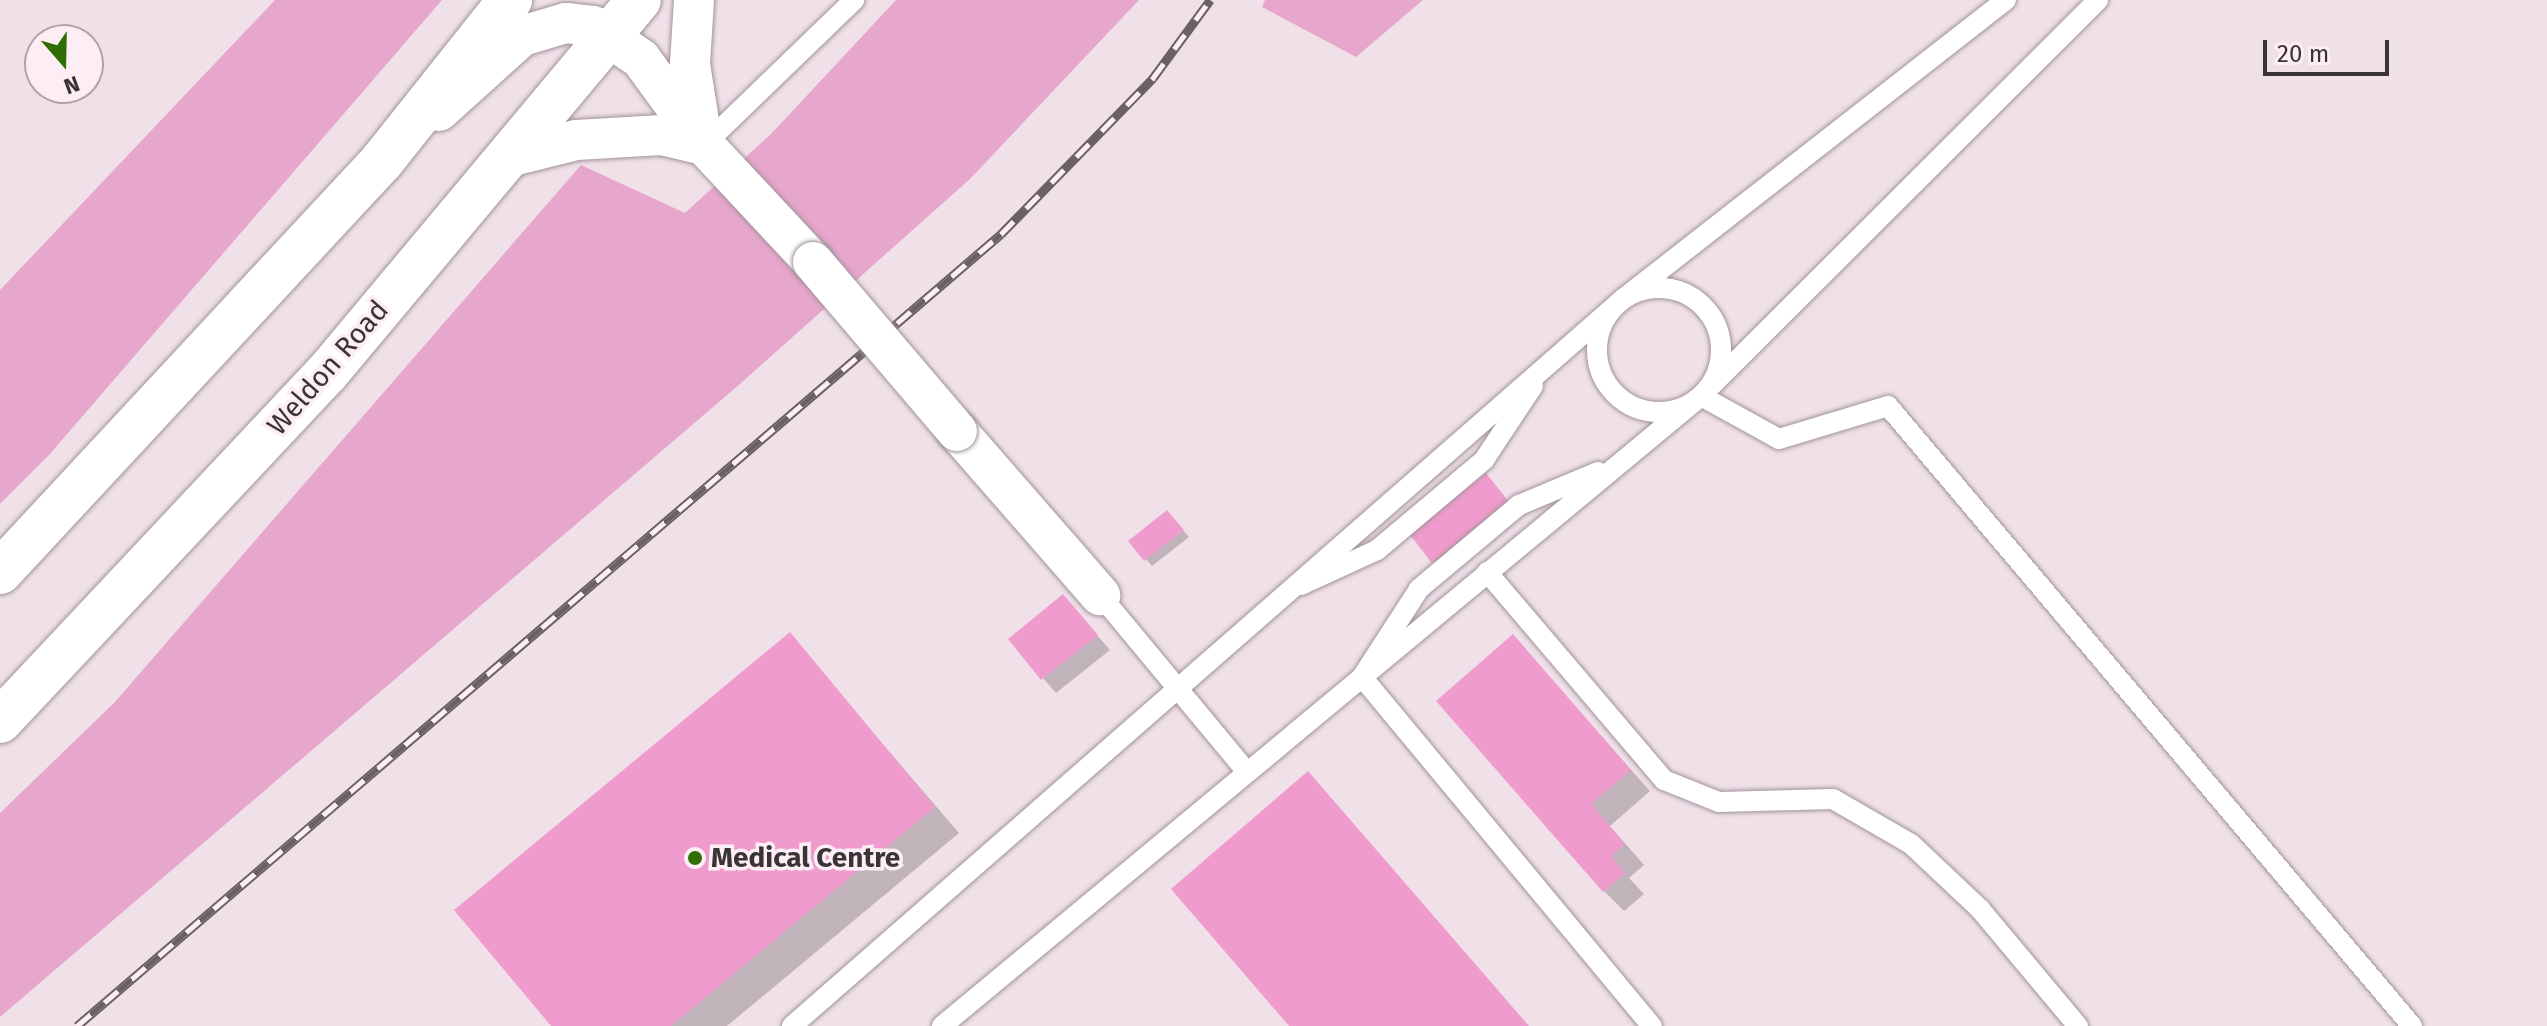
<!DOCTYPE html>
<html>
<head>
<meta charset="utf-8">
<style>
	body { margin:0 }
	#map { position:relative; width:2547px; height:1026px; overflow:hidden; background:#f0e1e9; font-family:"Fira Sans",sans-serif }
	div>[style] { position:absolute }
	.green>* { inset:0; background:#e7a6cb }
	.shadow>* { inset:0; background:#0003 }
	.building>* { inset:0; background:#f09bcd }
	.roads { filter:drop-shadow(0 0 2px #a1939b) drop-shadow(0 0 2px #a1939b) }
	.lane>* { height:20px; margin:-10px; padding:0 10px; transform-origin:10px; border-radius:10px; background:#fff }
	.lane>.ring { margin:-10px; padding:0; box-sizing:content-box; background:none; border:20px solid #fff; border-radius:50% }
	.street>* { height:40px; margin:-20px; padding:0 20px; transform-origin:20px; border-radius:20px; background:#fff }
	.highway>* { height:44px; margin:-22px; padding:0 22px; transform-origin:22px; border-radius:22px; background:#fff }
	.rail>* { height:9px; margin-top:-4.5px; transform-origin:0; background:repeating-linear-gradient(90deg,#fdeef6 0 18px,#6a6165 0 36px); box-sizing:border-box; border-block:2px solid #6a6165 }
	.bridges { filter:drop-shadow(0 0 2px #a1939b) drop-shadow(0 0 2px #a1939b) }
	.street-bridge>* { height:40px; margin:-20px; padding:0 20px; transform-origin:20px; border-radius:20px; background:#fff }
	.dots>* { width:22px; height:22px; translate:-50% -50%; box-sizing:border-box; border:4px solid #fdeef6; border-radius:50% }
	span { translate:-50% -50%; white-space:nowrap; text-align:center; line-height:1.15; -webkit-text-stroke:7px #fdeef6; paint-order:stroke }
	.street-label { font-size:28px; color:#3a3437 }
	.poi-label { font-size:28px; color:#3a3437; font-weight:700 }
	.left { translate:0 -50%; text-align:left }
	.north { position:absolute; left:24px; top:24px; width:80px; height:80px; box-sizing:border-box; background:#fdeef6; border:2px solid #afa4aa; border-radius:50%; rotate:160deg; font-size:22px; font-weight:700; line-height:32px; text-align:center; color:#3a3437 }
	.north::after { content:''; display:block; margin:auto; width:28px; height:36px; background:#2e6e02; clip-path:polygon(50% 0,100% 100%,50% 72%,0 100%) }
	.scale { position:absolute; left:2263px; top:40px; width:126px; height:36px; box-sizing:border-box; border:4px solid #3a3437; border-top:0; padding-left:10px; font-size:24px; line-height:28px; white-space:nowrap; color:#3a3437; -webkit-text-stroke:6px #fdeef6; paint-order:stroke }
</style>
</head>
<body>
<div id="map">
	<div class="green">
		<i style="clip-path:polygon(275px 0,442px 0,49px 455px,0 504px,0 290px)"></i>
		<i style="clip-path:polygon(896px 0,1139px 0,970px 179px,733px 390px,0 1017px,0 813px,114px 703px,581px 165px,685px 213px,772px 133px)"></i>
		<i style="clip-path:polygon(1265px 0,1423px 0,1356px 57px,1262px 7px)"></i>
	</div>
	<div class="shadow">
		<i style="clip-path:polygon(1486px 476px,1521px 517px,1448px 576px,1413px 536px)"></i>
		<i style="clip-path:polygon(1173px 519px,1189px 537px,1152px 566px,1131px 541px)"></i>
		<i style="clip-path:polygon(1063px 596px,1110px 650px,1056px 693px,1010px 640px)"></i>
		<i style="clip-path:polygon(789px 635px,959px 833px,727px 1026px,553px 1026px)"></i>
		<i style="clip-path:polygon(1513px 637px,1650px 791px,1610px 826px,1644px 865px,1629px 878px,1644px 894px,1624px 911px,1604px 891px)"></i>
	</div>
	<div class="building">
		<i style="clip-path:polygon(1486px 473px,1509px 502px,1432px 563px,1410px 535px)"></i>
		<i style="clip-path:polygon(1167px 510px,1184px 530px,1144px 561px,1128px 541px)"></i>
		<i style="clip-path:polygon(1063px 594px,1098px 635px,1041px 680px,1008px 639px)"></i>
		<i style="clip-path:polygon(790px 632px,935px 807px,671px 1026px,551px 1026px,454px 910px)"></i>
		<i style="clip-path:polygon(1513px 634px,1631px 770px,1591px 804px,1625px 844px,1611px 856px,1625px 873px,1603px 892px,1436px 701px)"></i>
		<i style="clip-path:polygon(1308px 771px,1529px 1026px,1289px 1026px,1171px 889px)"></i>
	</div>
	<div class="roads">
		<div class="lane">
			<i style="left:704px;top:145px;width:209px;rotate:-44deg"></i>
			<i class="ring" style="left:1597px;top:288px;width:104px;height:104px"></i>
			<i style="left:1701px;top:396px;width:89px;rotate:28.9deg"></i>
			<i style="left:1779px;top:439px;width:114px;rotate:-16.8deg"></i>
			<i style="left:1888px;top:406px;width:812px;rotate:49.8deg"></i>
			<i style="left:1598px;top:472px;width:86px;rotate:157.3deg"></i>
			<i style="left:1519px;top:505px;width:131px;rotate:140deg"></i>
			<i style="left:1419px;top:589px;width:105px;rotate:122.9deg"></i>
			<i style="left:1362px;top:677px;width:454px;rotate:50.3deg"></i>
			<i style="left:1487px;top:572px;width:273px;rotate:49.6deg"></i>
			<i style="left:1664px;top:780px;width:59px;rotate:21.8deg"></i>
			<i style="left:1719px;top:802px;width:114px;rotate:-1.5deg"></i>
			<i style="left:1833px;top:799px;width:90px;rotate:30deg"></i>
			<i style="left:1911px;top:844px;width:95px;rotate:43.3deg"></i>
			<i style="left:1980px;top:909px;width:153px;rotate:50.1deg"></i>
			<i style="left:1301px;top:585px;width:84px;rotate:-24.7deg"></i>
			<i style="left:1377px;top:550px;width:140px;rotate:-40.1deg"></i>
			<i style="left:1484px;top:460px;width:89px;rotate:-56.5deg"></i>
			<i style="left:1100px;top:595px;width:230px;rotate:50.3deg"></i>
			<i style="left:792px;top:1026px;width:1104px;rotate:-41.18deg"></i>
			<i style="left:1623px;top:299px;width:486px;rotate:-38deg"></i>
			<i style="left:942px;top:1026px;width:986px;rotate:-39.69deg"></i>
			<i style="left:1701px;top:396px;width:561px;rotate:-44.93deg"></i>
		</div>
		<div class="street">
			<i style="left:694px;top:0;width:64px;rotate:93.6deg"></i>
			<i style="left:690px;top:64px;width:71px;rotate:81.1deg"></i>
			<i style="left:439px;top:111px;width:112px;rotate:-42.1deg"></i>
			<i style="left:522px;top:36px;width:46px;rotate:-16.5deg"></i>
			<i style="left:566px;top:23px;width:27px;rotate:6deg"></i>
			<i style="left:593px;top:26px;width:58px;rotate:34.5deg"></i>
			<i style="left:641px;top:59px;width:107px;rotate:53.8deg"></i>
			<i style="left:704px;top:145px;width:160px;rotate:47deg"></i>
			<i style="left:508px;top:157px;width:70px;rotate:-14deg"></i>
			<i style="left:576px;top:140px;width:86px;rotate:-3.3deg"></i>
			<i style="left:662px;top:135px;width:43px;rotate:13.4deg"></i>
			<i style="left:957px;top:431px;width:218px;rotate:48.9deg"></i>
		</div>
		<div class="highway">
			<i style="left:0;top:572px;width:561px;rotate:-47.09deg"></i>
			<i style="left:382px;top:161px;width:206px;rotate:-51.5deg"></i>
			<i style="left:0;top:721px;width:478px;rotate:-46.8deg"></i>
			<i style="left:327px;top:373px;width:486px;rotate:-50.1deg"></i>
		</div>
	</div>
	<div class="rail">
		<i style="left:77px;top:1026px;width:1217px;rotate:-40.6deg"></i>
		<i style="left:1001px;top:234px;width:218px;rotate:-45.7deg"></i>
		<i style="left:1153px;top:78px;width:97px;rotate:-53.8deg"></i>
	</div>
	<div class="bridges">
		<div class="street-bridge">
			<i style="left:813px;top:262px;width:222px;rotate:49.6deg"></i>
		</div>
	</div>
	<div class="dots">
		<i style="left:695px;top:858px;background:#2e6e02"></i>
	</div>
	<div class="street-label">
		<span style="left:328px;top:368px;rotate:-49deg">Weldon Road</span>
	</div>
	<div class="poi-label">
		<span class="left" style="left:711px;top:858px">Medical Centre</span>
	</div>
	<div class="north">N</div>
	<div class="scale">20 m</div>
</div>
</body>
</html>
